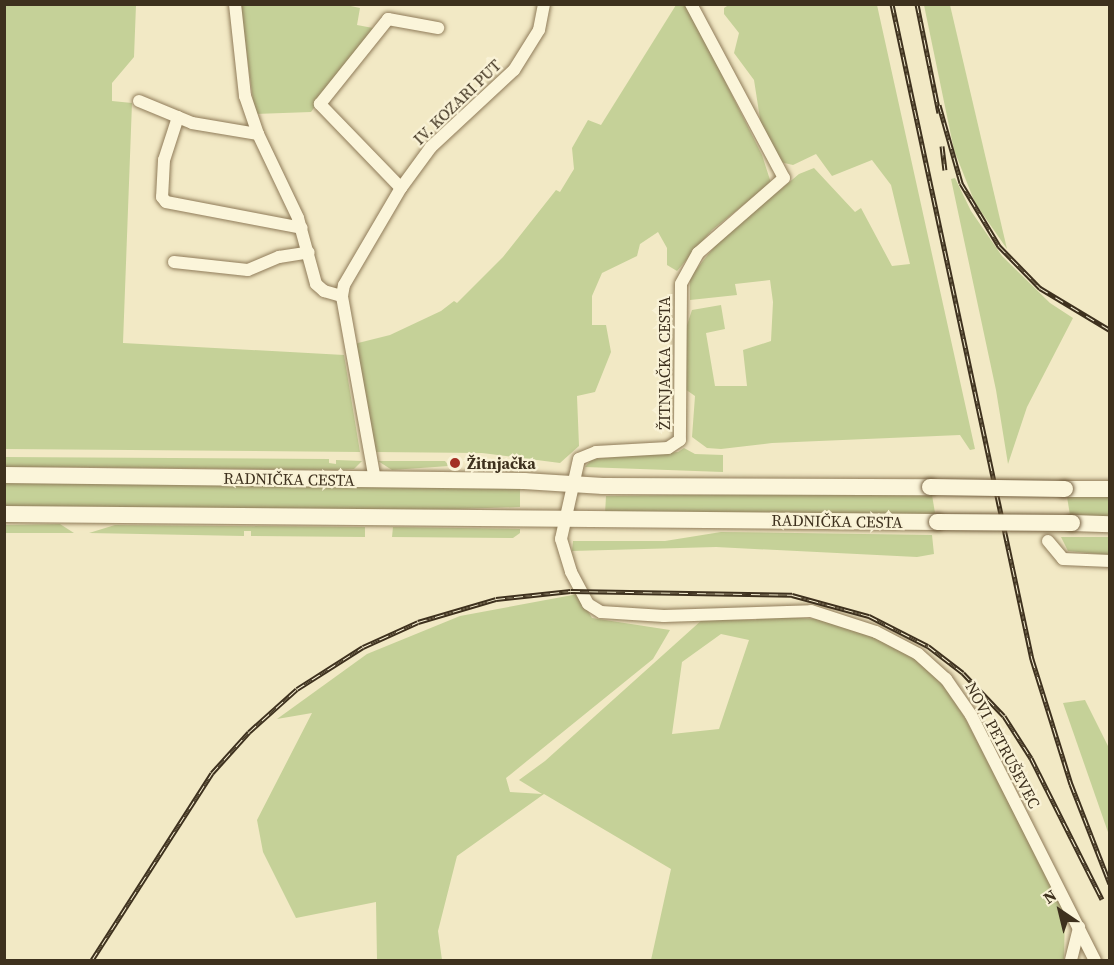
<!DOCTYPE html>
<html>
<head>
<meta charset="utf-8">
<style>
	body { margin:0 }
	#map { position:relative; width:1114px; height:965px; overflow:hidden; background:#f2e9c5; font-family:"Source Serif 4",serif }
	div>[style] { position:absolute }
	.green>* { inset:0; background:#c5d198 }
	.roads { filter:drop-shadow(0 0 2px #8f7b59) drop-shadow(0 0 2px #8f7b59) }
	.minor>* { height:12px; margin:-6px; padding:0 6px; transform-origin:6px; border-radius:6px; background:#fbf5da }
	.secondary>* { height:16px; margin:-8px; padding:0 8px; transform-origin:8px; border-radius:8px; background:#fbf5da }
	.rail>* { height:5px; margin-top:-2.5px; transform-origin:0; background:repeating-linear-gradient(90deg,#f9f2d6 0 9px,#3e311e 0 18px); box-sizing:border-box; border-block:2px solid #3e311e }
	.bridges { filter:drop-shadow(0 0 2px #715c3c) drop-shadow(0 0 2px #715c3c) }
	.secondary-bridge>* { height:16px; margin:-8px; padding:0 8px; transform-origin:8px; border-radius:8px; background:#fbf5da }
	.dots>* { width:16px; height:16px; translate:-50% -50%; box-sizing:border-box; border:3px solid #f9f2d6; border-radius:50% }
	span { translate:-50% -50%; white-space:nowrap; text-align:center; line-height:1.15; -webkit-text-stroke:4.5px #f9f2d6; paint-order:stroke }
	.street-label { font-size:16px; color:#3e311e }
	.poi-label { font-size:16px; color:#3e311e; font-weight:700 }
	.left { translate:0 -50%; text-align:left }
	.frame { position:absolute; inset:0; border:6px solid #3e311e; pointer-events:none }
	.north { position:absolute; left:1030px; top:881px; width:60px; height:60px; -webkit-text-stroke:4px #f9f2d6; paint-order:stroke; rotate:325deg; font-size:16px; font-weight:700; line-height:24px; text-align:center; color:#3e311e }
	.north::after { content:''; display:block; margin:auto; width:21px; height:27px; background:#3e311e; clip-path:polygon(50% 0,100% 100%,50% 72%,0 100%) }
</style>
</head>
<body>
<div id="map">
	<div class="green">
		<i style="clip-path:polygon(5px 4px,136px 5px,134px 57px,112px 83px,112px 101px,132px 103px,123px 343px,344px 355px,360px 452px,5px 449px)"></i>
		<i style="clip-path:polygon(730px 4px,877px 5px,975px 449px,970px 450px,960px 435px,772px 443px,721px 449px,707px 448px,692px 437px,695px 396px,685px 389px,684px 334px,692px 310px,721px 305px,725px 329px,706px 333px,715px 386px,747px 386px,743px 350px,771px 341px,773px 302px,770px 280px,735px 284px,737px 295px,690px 300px,690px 277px,719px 241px,799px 174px,814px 168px,855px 212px,861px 208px,892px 266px,910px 264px,891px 185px,872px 160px,832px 176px,816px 154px,793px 165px,780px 162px,761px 125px,754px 80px,734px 53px,739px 33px,724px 14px,724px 8px)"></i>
		<i style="clip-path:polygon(240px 5px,346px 5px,360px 8px,357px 25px,373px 28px,311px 112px,255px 114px)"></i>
		<i style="clip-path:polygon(676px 5px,685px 5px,697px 25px,762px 155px,771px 183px,712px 230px,677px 271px,667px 265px,667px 248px,658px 232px,640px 244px,637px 256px,602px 273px,592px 296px,592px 325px,606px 325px,611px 352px,595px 392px,577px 396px,579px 446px,560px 463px,482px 453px,375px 452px,354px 344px,390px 335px,441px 311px,454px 301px,457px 303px,503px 257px,556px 190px,560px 192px,574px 169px,572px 148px,588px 120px,601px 125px)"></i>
		<i style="clip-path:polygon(924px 5px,950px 5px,1007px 249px,975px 203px,954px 150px)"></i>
		<i style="clip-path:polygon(955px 178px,971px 211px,1002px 256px,1050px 303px,1073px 318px,1027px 407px,1008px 464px,996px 390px,951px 179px)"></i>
		<i style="clip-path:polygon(684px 448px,695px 454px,723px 455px,723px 472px,585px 467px,592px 459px,678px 452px)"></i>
		<i style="clip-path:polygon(5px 457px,329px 459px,329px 463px,336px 464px,336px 460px,362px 461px,354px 469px,336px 470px,67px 467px,5px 467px)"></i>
		<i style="clip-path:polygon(378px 461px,445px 461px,449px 466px,392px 470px)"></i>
		<i style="clip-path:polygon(5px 483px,520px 488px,520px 507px,395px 511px,5px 507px)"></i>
		<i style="clip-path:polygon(924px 492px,932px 495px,935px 513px,928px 516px,605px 514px,606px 496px)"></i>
		<i style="clip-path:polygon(1109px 494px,1109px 517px,1070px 515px,1067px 497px)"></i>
		<i style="clip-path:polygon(60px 524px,74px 533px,5px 533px,5px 525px)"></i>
		<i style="clip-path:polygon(115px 525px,365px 527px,365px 537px,251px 536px,251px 531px,244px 531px,244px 536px,89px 533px)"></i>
		<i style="clip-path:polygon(393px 527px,520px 529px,520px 533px,513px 538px,392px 537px)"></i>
		<i style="clip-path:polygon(721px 532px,932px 535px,934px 554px,917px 557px,716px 547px,572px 551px,573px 541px,665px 541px)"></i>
		<i style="clip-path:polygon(1061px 537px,1109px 537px,1109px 555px,1068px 551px)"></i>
		<i style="clip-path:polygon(evenodd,578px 594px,592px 618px,670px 630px,653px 659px,506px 778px,510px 792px,542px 794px,519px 780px,545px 761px,703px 619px,756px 620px,758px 615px,829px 620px,908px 651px,936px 673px,965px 718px,1065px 911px,1064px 960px,651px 960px,671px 869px,544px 794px,457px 856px,438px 931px,442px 960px,377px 960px,376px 902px,296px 918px,263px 852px,257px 820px,312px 713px,277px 719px,367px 654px,460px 616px,578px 594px,721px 634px,749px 640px,719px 729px,672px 734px,682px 662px,721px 634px)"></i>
		<i style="clip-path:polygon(1085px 700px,1109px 748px,1109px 835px,1063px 703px)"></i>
	</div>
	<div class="roads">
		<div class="minor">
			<i style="left:235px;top:4px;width:93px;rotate:83.8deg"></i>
			<i style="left:245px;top:96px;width:40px;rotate:71.1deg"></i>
			<i style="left:258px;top:134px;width:93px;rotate:64.5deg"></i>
			<i style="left:298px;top:218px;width:68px;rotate:74.7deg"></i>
			<i style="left:316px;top:284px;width:11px;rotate:41deg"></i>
			<i style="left:324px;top:291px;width:19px;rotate:16deg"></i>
			<i style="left:691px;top:4px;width:197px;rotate:61.9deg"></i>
			<i style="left:784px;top:178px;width:114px;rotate:138.9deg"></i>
			<i style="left:698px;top:253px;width:35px;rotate:119deg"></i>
			<i style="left:681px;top:284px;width:156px;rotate:90.4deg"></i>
			<i style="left:680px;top:440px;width:14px;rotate:146deg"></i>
			<i style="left:668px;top:448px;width:72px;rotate:176.8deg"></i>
			<i style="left:596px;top:452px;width:18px;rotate:158deg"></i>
			<i style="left:579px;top:459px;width:82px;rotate:102.7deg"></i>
			<i style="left:561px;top:539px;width:34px;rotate:73deg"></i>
			<i style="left:571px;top:572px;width:36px;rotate:62deg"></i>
			<i style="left:588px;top:604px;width:15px;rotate:32deg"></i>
			<i style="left:601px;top:612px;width:63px;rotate:3.6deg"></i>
			<i style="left:664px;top:616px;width:147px;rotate:-1.9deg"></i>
			<i style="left:811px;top:611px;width:68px;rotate:17.9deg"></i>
			<i style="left:876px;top:632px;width:47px;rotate:27.6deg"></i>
			<i style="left:918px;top:654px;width:38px;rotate:42deg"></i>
			<i style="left:946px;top:679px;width:44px;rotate:55.2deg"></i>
			<i style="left:971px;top:715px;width:275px;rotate:63.2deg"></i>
			<i style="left:139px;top:101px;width:57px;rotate:22.5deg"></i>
			<i style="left:192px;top:123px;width:67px;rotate:9.5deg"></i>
			<i style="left:178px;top:117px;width:45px;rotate:108deg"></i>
			<i style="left:164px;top:160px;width:37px;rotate:93deg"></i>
			<i style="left:162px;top:197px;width:6px;rotate:51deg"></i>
			<i style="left:166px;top:202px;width:138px;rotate:10.8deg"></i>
			<i style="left:401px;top:188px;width:117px;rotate:-134deg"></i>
			<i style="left:320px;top:104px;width:109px;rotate:-51.3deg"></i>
			<i style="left:388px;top:19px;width:51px;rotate:10.2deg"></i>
			<i style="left:174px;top:262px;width:74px;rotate:6.2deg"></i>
			<i style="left:248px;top:270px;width:34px;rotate:-23deg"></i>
			<i style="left:279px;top:257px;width:30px;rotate:-9deg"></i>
			<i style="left:375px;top:480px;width:187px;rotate:-100.2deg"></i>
			<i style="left:342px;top:296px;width:11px;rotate:-80deg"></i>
			<i style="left:344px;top:285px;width:113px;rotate:-59.6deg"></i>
			<i style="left:401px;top:188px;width:51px;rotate:-53.8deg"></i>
			<i style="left:431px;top:147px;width:113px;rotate:-42.9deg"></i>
			<i style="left:514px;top:70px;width:47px;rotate:-58deg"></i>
			<i style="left:539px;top:30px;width:26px;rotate:-79deg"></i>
			<i style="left:1048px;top:541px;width:23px;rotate:50deg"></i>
			<i style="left:1063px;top:559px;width:47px;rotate:2.4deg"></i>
			<i style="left:1071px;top:960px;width:34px;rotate:-76deg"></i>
		</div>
		<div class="secondary">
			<i style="left:4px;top:475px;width:520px;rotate:0.66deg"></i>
			<i style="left:524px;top:481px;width:79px;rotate:3.6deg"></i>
			<i style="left:603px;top:486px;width:327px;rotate:0.2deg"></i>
			<i style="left:1065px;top:489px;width:45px"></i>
			<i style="left:4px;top:514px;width:933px;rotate:0.49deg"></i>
			<i style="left:1072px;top:523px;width:38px;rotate:2deg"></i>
		</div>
	</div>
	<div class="rail">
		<i style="left:892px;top:4px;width:670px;rotate:77.94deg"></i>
		<i style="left:1032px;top:659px;width:131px;rotate:72.7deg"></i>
		<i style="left:1071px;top:784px;width:107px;rotate:68.7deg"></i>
		<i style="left:917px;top:4px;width:111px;rotate:78.6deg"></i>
		<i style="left:939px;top:105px;width:81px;rotate:74.2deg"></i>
		<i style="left:961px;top:183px;width:74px;rotate:58.9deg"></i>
		<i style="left:999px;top:246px;width:59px;rotate:45.7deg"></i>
		<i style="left:1040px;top:288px;width:82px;rotate:31deg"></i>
		<i style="left:942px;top:146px;width:24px;rotate:83deg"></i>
		<i style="left:92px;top:960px;width:222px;rotate:-57.3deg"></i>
		<i style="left:212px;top:773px;width:55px;rotate:-47.9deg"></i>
		<i style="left:249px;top:732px;width:64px;rotate:-41.9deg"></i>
		<i style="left:297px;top:689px;width:78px;rotate:-32.5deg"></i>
		<i style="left:363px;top:647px;width:60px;rotate:-24.4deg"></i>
		<i style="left:418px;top:622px;width:81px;rotate:-16.4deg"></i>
		<i style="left:496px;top:599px;width:75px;rotate:-6.1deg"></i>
		<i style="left:571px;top:591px;width:221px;rotate:1deg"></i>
		<i style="left:792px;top:595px;width:80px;rotate:15.3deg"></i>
		<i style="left:869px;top:616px;width:66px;rotate:27deg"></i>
		<i style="left:928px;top:646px;width:44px;rotate:37.6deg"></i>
		<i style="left:963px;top:673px;width:59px;rotate:46.4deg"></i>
		<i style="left:1004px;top:716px;width:50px;rotate:57.3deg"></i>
		<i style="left:1031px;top:758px;width:158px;rotate:63.3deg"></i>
	</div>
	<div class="bridges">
		<div class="secondary-bridge">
			<i style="left:930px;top:487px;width:135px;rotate:0.8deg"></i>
			<i style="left:937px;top:522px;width:135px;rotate:0.4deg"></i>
		</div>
	</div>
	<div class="dots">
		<i style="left:455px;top:463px;background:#a32f24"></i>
	</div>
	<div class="street-label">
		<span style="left:457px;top:102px;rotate:-44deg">IV. KOZARI PUT</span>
		<span style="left:664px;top:363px;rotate:-90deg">ŽITNJAČKA CESTA</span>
		<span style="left:289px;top:479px;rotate:1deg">RADNIČKA CESTA</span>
		<span style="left:837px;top:521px;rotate:1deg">RADNIČKA CESTA</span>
		<span style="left:1003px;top:745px;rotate:62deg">NOVI PETRUŠEVEC</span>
	</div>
	<div class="poi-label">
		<span class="left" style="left:467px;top:463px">Žitnjačka</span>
	</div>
	<div class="frame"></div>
	<div class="north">N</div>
</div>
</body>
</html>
